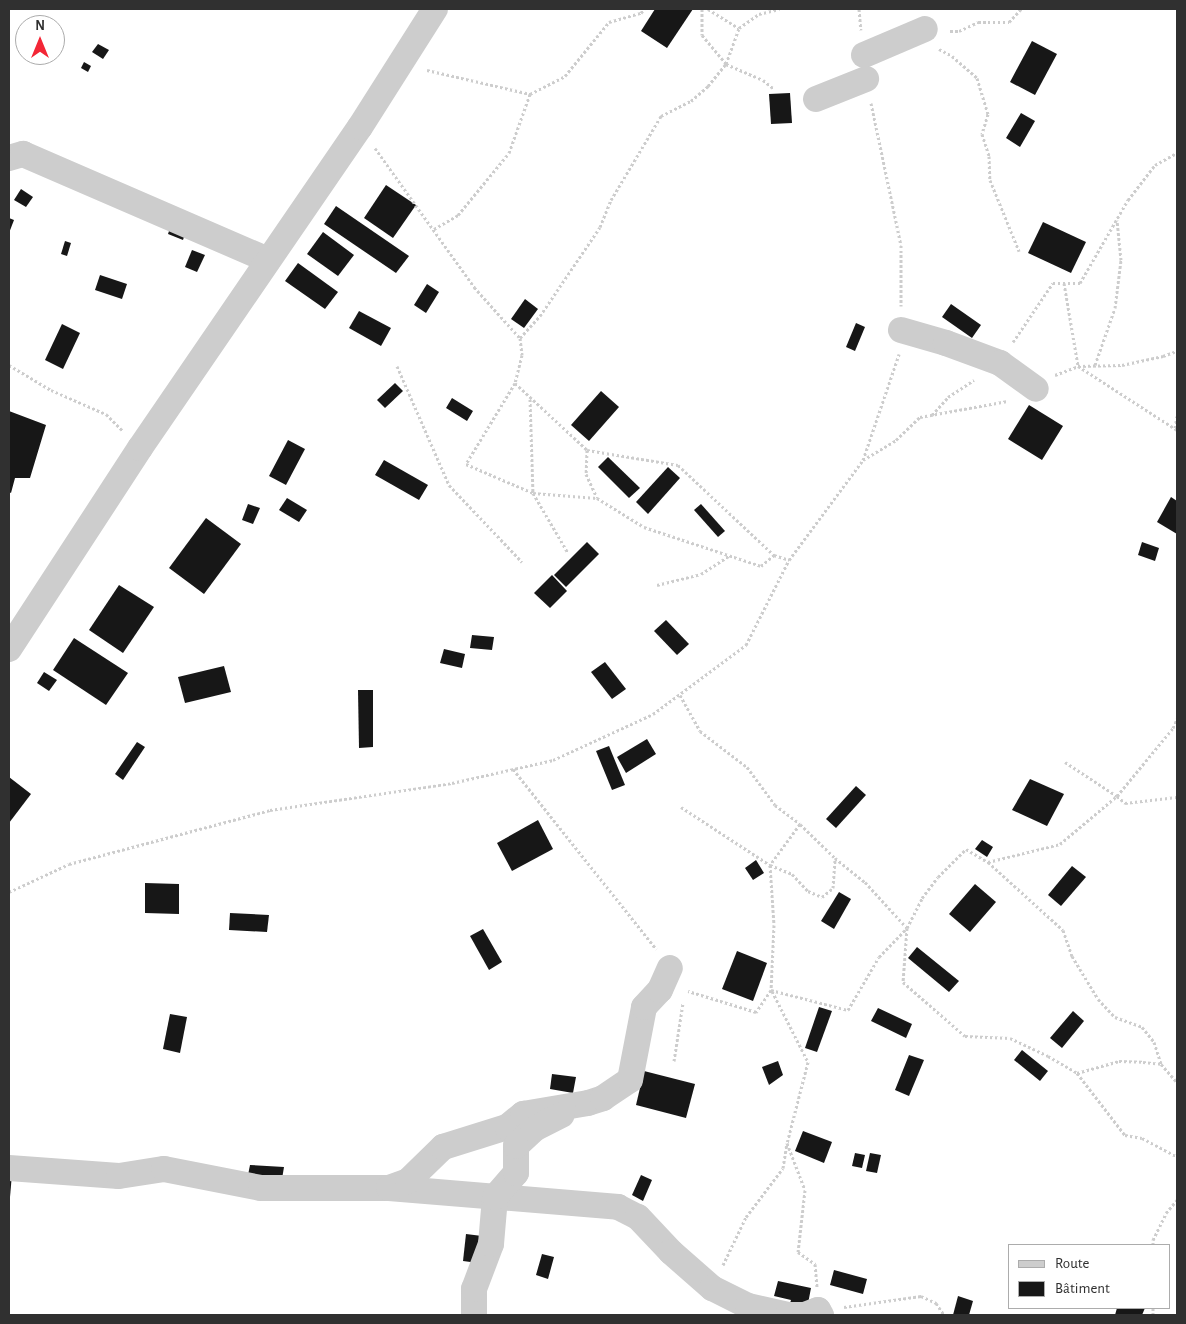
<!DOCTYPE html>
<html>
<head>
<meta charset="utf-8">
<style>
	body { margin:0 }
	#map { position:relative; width:1186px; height:1324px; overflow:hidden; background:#fff; font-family:"Alegreya Sans",sans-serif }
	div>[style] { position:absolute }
	.building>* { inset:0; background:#171717 }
	.path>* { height:3px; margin-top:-1.5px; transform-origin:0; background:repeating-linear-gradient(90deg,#cdcdcd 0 2.5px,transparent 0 5px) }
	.minor>* { height:26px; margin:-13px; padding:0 13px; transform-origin:13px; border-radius:13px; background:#cdcdcd }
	span { translate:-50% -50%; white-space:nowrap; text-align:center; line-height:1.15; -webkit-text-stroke:5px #fff; paint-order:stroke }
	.frame { position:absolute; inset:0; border:10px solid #303030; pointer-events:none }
	.legend { position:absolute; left:1008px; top:1244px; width:162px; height:65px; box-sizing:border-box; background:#fff; border:1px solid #acacac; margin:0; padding:6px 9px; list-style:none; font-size:15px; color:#303030 }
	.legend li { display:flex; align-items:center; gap:10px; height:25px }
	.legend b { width:25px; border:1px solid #acacac }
	.north { position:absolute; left:15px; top:15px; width:50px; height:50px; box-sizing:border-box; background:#fff; border:1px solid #acacac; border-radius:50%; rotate:0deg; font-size:14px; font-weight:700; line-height:20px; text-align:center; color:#303030 }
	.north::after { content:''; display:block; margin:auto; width:18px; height:22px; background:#f32636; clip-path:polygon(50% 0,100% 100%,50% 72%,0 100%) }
</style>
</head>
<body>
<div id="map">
	<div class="building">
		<i style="clip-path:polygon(655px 9px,693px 9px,667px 48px,641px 31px)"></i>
		<i style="clip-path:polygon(1032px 41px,1057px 54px,1035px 95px,1010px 82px)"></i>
		<i style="clip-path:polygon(98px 44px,109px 50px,103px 59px,92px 52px)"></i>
		<i style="clip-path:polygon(84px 62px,91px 66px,88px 72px,81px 68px)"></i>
		<i style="clip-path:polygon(790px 93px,792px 123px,771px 124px,769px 94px)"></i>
		<i style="clip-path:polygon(1021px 113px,1035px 121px,1020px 147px,1006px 138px)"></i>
		<i style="clip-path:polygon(386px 185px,416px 205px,393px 238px,364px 218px)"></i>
		<i style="clip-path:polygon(21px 189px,33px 197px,26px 207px,14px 200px)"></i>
		<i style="clip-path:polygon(336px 206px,409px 256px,396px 273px,324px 224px)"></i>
		<i style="clip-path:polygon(9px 218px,14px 220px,9px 233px)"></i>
		<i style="clip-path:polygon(1043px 222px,1086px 242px,1071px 273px,1028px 253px)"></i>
		<i style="clip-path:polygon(171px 225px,186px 231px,183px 240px,168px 234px)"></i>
		<i style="clip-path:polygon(323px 232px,354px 255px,338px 276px,307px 254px)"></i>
		<i style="clip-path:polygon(65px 241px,71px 243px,67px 256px,61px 254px)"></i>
		<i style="clip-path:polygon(192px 250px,205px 255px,197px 272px,185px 267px)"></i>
		<i style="clip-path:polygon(298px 263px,338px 292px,325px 309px,285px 281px)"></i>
		<i style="clip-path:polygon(100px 275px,127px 284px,122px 299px,95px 290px)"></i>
		<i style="clip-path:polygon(427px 284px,439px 292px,426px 313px,414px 305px)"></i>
		<i style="clip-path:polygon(525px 299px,538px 309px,524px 328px,511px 319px)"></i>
		<i style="clip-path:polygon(951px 304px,981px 325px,972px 338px,942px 317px)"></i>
		<i style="clip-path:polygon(359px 311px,391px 328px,381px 346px,349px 328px)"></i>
		<i style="clip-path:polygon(856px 323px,865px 327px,855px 351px,846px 347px)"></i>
		<i style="clip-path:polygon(62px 324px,80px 333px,63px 369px,45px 360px)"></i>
		<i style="clip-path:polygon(395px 383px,403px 391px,385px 408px,377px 400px)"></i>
		<i style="clip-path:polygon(601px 391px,619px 407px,589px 441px,571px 425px)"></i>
		<i style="clip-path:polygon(452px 398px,473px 411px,467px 421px,446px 408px)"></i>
		<i style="clip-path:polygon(1029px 405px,1063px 426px,1042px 460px,1008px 439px)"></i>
		<i style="clip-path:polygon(9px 411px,46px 425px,30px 478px,15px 478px,11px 493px,9px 492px)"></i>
		<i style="clip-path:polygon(288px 440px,305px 449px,286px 485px,269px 476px)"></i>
		<i style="clip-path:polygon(608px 457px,640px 488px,629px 498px,598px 467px)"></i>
		<i style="clip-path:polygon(384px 460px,428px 485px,419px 500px,375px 475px)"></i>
		<i style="clip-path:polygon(668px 467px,680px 478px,648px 514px,636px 502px)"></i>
		<i style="clip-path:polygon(1171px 497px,1177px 501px,1177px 534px,1157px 522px)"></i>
		<i style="clip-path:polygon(287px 498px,307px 510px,299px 522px,279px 510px)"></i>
		<i style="clip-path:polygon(248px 504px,260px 508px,253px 524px,242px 520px)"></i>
		<i style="clip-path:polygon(701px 504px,725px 531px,718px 537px,694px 510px)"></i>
		<i style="clip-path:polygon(206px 518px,241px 544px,204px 594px,169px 568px)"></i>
		<i style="clip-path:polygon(587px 542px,599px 554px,566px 587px,554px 575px)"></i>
		<i style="clip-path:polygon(1142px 542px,1159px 548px,1155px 561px,1138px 555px)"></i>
		<i style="clip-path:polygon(552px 575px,567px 591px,550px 608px,534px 593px)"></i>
		<i style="clip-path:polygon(119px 585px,154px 607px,123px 653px,89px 630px)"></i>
		<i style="clip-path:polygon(666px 620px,689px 644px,677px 655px,654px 631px)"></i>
		<i style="clip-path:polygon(472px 635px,494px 637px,492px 650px,470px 648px)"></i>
		<i style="clip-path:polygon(74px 638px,128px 673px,106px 705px,53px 670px)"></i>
		<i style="clip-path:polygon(444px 649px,465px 654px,462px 668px,440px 663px)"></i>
		<i style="clip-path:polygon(605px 662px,626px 689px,612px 699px,591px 672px)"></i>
		<i style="clip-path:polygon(224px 666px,231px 692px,185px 703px,178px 677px)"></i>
		<i style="clip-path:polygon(44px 672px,57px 680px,49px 691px,37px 683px)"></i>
		<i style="clip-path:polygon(358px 690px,373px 690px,373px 747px,359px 748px)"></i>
		<i style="clip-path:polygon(647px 739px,656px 754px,626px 773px,617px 757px)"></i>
		<i style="clip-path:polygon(137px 742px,145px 747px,123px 780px,115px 774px)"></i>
		<i style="clip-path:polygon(609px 746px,625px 785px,612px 790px,596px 751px)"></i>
		<i style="clip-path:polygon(9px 777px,31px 794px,9px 823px)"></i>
		<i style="clip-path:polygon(1030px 779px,1064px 794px,1047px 826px,1012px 810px)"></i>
		<i style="clip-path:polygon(856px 786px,866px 795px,836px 828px,826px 819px)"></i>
		<i style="clip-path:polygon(538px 820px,553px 849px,512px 871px,497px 843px)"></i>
		<i style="clip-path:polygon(982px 840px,993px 847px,987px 857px,975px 849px)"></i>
		<i style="clip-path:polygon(756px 860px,764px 873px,753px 880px,745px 868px)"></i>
		<i style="clip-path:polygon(1072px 866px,1086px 877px,1061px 906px,1048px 895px)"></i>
		<i style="clip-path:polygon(145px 883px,179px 884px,179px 914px,145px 913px)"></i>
		<i style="clip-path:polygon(975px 884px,996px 902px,970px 932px,949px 914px)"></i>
		<i style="clip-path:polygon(839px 892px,851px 899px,834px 929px,821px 921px)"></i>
		<i style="clip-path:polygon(230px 913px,269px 915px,267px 932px,229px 930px)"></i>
		<i style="clip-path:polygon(483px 929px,502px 962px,489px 970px,470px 936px)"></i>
		<i style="clip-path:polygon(917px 947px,959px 981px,949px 992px,908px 958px)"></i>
		<i style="clip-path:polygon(737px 951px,767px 963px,753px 1001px,722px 989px)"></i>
		<i style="clip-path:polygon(819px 1007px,832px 1011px,817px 1052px,805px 1048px)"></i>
		<i style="clip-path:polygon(878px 1008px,912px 1024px,906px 1038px,871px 1021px)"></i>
		<i style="clip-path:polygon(1073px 1011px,1084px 1021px,1062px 1048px,1050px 1038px)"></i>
		<i style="clip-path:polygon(170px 1014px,187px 1017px,180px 1053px,163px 1049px)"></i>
		<i style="clip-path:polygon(1022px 1050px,1048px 1071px,1040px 1081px,1014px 1060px)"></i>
		<i style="clip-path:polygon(909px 1055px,924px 1060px,909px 1096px,895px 1090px)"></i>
		<i style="clip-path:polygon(778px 1061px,783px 1075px,769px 1085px,762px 1067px)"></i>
		<i style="clip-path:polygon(644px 1071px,695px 1084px,686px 1118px,636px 1105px)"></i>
		<i style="clip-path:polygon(552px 1074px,576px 1077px,573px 1093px,550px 1089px)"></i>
		<i style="clip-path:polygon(803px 1131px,832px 1142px,824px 1163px,795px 1151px)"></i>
		<i style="clip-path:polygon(855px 1153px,865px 1155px,862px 1168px,852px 1166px)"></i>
		<i style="clip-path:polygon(870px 1153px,881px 1155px,877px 1173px,866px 1171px)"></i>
		<i style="clip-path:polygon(250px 1165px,284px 1167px,282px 1179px,248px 1175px)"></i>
		<i style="clip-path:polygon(9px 1173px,12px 1174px,10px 1197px,9px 1196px)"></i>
		<i style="clip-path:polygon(641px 1175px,652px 1180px,643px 1201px,632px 1195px)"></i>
		<i style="clip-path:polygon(466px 1234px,482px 1236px,478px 1263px,463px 1261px)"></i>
		<i style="clip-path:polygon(542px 1254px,554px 1257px,548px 1279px,536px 1275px)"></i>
		<i style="clip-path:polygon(834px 1270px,867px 1279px,863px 1294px,830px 1285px)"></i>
		<i style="clip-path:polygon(778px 1281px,811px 1288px,806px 1314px,788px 1310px,791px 1300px,774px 1296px)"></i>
		<i style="clip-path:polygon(958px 1296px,973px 1301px,969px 1315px,953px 1315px)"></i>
		<i style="clip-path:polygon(1117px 1308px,1145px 1308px,1142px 1315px,1115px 1315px)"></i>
	</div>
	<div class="path">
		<i style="left:702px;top:9px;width:26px;rotate:90deg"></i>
		<i style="left:702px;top:35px;width:38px;rotate:50deg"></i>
		<i style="left:726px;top:64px;width:40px;rotate:23.4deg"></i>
		<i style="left:763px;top:80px;width:13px;rotate:39deg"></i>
		<i style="left:708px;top:9px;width:36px;rotate:32deg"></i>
		<i style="left:859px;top:9px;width:21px;rotate:85deg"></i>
		<i style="left:950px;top:31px;width:9px"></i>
		<i style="left:959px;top:31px;width:21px;rotate:-25deg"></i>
		<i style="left:978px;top:22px;width:31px"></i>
		<i style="left:1009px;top:22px;width:18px;rotate:-47deg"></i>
		<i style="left:939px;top:49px;width:15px;rotate:28deg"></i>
		<i style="left:952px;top:56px;width:33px;rotate:41deg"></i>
		<i style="left:977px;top:78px;width:38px;rotate:73deg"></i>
		<i style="left:988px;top:114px;width:21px;rotate:107deg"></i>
		<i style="left:982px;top:134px;width:23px;rotate:72deg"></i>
		<i style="left:989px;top:156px;width:24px;rotate:88deg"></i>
		<i style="left:990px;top:180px;width:77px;rotate:67.8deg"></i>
		<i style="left:427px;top:70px;width:106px;rotate:13.1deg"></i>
		<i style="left:530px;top:94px;width:39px;rotate:-27deg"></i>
		<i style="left:565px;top:76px;width:70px;rotate:-50.8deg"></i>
		<i style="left:609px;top:22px;width:33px;rotate:-16deg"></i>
		<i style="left:641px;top:13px;width:5px;rotate:-53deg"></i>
		<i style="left:871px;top:103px;width:145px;rotate:78.1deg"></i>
		<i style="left:901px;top:245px;width:61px;rotate:90deg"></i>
		<i style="left:375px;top:148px;width:171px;rotate:54.5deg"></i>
		<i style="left:474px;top:287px;width:69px;rotate:48deg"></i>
		<i style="left:520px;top:338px;width:17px;rotate:83deg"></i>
		<i style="left:522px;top:355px;width:29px;rotate:104deg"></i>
		<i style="left:515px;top:383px;width:98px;rotate:42.9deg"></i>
		<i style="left:587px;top:450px;width:24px;rotate:92deg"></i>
		<i style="left:586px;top:474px;width:26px;rotate:65deg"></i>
		<i style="left:597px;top:498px;width:55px;rotate:31.7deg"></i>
		<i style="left:644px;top:527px;width:123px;rotate:18.4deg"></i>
		<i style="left:761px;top:566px;width:17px;rotate:-40deg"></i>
		<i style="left:774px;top:555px;width:16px;rotate:18deg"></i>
		<i style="left:434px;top:229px;width:28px;rotate:-30deg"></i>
		<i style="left:458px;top:215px;width:80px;rotate:-50.6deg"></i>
		<i style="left:509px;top:153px;width:63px;rotate:-70.4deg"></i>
		<i style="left:1064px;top:283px;width:84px;rotate:80.4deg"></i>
		<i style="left:1078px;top:366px;width:118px;rotate:32.9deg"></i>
		<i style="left:520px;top:338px;width:30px;rotate:-48deg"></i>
		<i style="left:540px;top:316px;width:107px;rotate:-56deg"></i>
		<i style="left:600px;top:227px;width:29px;rotate:-68deg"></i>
		<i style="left:611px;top:200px;width:98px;rotate:-59.2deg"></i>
		<i style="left:661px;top:116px;width:34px;rotate:-27deg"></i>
		<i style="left:691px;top:101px;width:23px;rotate:-41deg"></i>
		<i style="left:708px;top:86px;width:28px;rotate:-51deg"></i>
		<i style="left:726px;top:64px;width:38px;rotate:-70deg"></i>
		<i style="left:739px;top:28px;width:24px;rotate:-35deg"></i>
		<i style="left:759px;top:14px;width:21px;rotate:-14deg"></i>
		<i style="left:1013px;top:342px;width:71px;rotate:-55.9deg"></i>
		<i style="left:1053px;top:283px;width:27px"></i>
		<i style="left:1080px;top:283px;width:96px;rotate:-60deg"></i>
		<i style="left:1128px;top:200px;width:44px;rotate:-52.4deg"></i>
		<i style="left:1155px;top:165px;width:25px;rotate:-29deg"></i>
		<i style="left:9px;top:365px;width:49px;rotate:30.8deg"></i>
		<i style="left:51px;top:390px;width:60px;rotate:23.6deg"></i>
		<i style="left:106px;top:414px;width:23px;rotate:45deg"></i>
		<i style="left:1095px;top:365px;width:60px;rotate:-70.7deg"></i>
		<i style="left:1115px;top:308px;width:48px;rotate:-82.9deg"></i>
		<i style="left:1121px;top:260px;width:40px;rotate:-95.7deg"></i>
		<i style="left:397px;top:366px;width:130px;rotate:66.4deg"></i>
		<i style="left:449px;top:485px;width:106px;rotate:46.5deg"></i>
		<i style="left:1055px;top:375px;width:25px;rotate:-21deg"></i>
		<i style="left:1078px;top:366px;width:44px;rotate:-1.3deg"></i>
		<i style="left:1122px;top:365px;width:42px;rotate:-12.4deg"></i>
		<i style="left:1163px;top:356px;width:15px;rotate:-20deg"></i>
		<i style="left:515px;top:383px;width:95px;rotate:121.2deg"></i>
		<i style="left:466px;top:464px;width:73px;rotate:23.4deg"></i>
		<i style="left:533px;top:493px;width:64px;rotate:4.5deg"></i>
		<i style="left:530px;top:399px;width:94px;rotate:88.2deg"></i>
		<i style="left:533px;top:493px;width:69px;rotate:59.7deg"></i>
		<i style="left:932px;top:415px;width:24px;rotate:-48deg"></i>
		<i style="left:948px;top:397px;width:31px;rotate:-33deg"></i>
		<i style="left:1175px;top:428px;width:12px;rotate:-81deg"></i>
		<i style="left:587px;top:450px;width:92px;rotate:9.4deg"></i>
		<i style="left:678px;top:465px;width:132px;rotate:43.2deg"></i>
		<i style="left:863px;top:460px;width:39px;rotate:-31deg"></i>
		<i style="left:896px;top:440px;width:33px;rotate:-44deg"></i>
		<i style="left:920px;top:417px;width:89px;rotate:-10.3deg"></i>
		<i style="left:657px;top:585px;width:45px;rotate:-14deg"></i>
		<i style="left:701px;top:574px;width:35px;rotate:-33deg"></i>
		<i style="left:680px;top:695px;width:41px;rotate:60.9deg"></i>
		<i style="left:700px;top:731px;width:59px;rotate:37.5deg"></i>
		<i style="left:747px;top:767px;width:47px;rotate:53.6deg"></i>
		<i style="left:775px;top:805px;width:31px;rotate:37deg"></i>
		<i style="left:800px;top:824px;width:49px;rotate:44.2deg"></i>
		<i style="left:835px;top:858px;width:38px;rotate:39deg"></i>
		<i style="left:865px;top:882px;width:62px;rotate:47.6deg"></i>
		<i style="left:907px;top:928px;width:34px;rotate:-63deg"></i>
		<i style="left:922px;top:898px;width:26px;rotate:-53deg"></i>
		<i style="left:938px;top:877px;width:40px;rotate:-45deg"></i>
		<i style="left:966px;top:849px;width:26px;rotate:31deg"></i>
		<i style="left:988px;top:862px;width:101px;rotate:42.2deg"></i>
		<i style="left:1063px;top:930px;width:28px;rotate:71deg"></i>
		<i style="left:1072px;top:956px;width:50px;rotate:58.8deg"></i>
		<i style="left:1098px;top:999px;width:25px;rotate:47deg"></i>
		<i style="left:1115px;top:1017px;width:29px;rotate:20deg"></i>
		<i style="left:1142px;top:1027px;width:19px;rotate:51deg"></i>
		<i style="left:1154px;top:1042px;width:23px;rotate:72deg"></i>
		<i style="left:1065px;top:762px;width:62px;rotate:33.2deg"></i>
		<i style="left:1117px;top:796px;width:88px;rotate:-50.5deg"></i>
		<i style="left:1173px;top:728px;width:10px;rotate:-66deg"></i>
		<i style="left:513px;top:769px;width:230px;rotate:51.5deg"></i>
		<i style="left:681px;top:807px;width:106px;rotate:33.1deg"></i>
		<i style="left:770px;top:865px;width:60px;rotate:86.2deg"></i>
		<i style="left:774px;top:925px;width:65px;rotate:92.6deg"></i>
		<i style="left:771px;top:990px;width:27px;rotate:124deg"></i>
		<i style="left:756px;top:1012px;width:71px;rotate:-162.8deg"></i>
		<i style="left:800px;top:824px;width:51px;rotate:126.2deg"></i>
		<i style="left:770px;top:865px;width:24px;rotate:22deg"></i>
		<i style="left:792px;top:874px;width:23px;rotate:47deg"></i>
		<i style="left:808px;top:891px;width:15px;rotate:23deg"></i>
		<i style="left:822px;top:897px;width:14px;rotate:-39deg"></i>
		<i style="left:833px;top:888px;width:30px;rotate:-86deg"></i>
		<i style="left:988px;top:862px;width:74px;rotate:-14deg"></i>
		<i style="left:1060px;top:844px;width:75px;rotate:-40.1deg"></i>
		<i style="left:1117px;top:796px;width:11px;rotate:41deg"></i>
		<i style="left:1125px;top:803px;width:52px;rotate:-6.6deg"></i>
		<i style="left:9px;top:892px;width:66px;rotate:-25deg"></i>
		<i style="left:69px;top:864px;width:208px;rotate:-15deg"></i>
		<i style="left:270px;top:810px;width:184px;rotate:-8.4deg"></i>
		<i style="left:452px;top:783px;width:104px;rotate:-12.8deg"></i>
		<i style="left:553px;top:760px;width:110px;rotate:-24.7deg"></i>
		<i style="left:653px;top:714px;width:116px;rotate:-36.6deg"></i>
		<i style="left:746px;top:645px;width:95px;rotate:-63.2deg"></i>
		<i style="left:789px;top:560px;width:124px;rotate:-53.5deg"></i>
		<i style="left:863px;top:460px;width:112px;rotate:-71.2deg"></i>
		<i style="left:907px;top:928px;width:54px;rotate:94.2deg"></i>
		<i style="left:903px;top:982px;width:82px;rotate:41.1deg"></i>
		<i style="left:965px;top:1036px;width:45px;rotate:2.5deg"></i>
		<i style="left:1010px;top:1038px;width:42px;rotate:25.3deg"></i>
		<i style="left:1048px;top:1056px;width:34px;rotate:30deg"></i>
		<i style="left:1077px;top:1073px;width:78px;rotate:52.3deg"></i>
		<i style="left:1125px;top:1135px;width:17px;rotate:10deg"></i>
		<i style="left:1142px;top:1138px;width:40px;rotate:28deg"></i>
		<i style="left:771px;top:990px;width:80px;rotate:14.6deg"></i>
		<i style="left:848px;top:1010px;width:61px;rotate:-59.7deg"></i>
		<i style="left:879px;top:957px;width:39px;rotate:-46deg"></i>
		<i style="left:772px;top:991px;width:80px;rotate:63.1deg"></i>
		<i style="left:808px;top:1062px;width:84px;rotate:104.5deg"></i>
		<i style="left:674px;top:1061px;width:59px;rotate:-81.2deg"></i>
		<i style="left:1077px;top:1073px;width:44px;rotate:-15.9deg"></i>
		<i style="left:1119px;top:1061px;width:24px;rotate:2deg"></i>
		<i style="left:1143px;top:1062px;width:18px;rotate:6deg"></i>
		<i style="left:1161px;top:1064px;width:23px;rotate:49deg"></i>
		<i style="left:1153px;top:1245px;width:5px;rotate:-90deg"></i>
		<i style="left:1153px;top:1240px;width:30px;rotate:-64deg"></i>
		<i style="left:1166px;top:1213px;width:17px;rotate:-50deg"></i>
		<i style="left:723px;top:1265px;width:53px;rotate:-64.4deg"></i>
		<i style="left:746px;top:1217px;width:61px;rotate:-52.9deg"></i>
		<i style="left:783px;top:1168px;width:25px;rotate:-81deg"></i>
		<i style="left:787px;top:1143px;width:50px;rotate:69deg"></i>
		<i style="left:805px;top:1190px;width:62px;rotate:96.4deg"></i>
		<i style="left:798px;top:1252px;width:21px;rotate:35deg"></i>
		<i style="left:815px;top:1264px;width:23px;rotate:85deg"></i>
		<i style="left:844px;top:1307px;width:78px;rotate:-8.1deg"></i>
		<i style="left:921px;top:1296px;width:17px;rotate:25deg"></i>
		<i style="left:936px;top:1303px;width:14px;rotate:56deg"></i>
		<i style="left:1153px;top:1315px;width:7px;rotate:-90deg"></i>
	</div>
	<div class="minor">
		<i style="left:864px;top:55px;width:66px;rotate:-23.1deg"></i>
		<i style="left:816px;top:99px;width:54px;rotate:-21.8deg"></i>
		<i style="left:9px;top:158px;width:15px;rotate:-16deg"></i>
		<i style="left:23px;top:154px;width:267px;rotate:23.4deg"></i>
		<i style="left:901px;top:330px;width:47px;rotate:16.1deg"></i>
		<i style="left:946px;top:343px;width:58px;rotate:20.3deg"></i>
		<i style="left:1000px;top:363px;width:44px;rotate:35.8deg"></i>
		<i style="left:9px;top:649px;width:240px;rotate:-56.9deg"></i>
		<i style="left:140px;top:448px;width:389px;rotate:-55.6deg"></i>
		<i style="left:360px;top:127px;width:140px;rotate:-57.6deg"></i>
		<i style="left:9px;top:1168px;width:110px;rotate:4.2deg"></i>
		<i style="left:119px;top:1176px;width:46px;rotate:-8.8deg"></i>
		<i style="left:164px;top:1169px;width:99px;rotate:11.1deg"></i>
		<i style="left:261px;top:1188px;width:128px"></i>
		<i style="left:389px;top:1188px;width:230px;rotate:4.7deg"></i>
		<i style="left:618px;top:1207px;width:22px;rotate:27deg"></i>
		<i style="left:638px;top:1217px;width:48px;rotate:46.7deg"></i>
		<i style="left:671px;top:1252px;width:55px;rotate:41.3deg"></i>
		<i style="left:712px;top:1288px;width:40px;rotate:26.6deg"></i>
		<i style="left:748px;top:1306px;width:41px;rotate:12.7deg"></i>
		<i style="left:788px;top:1315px;width:17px"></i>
		<i style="left:805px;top:1315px;width:14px;rotate:-21deg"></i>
		<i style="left:818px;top:1310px;width:6px;rotate:59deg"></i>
		<i style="left:389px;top:1188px;width:20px;rotate:-20deg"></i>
		<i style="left:408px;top:1181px;width:49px;rotate:-44.2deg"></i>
		<i style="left:443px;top:1147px;width:67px;rotate:-17.4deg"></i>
		<i style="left:507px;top:1127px;width:21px;rotate:-39deg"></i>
		<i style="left:523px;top:1114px;width:66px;rotate:-9.6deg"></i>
		<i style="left:588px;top:1103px;width:16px;rotate:-18deg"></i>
		<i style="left:603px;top:1098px;width:32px;rotate:-34deg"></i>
		<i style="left:630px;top:1080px;width:74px;rotate:-79.1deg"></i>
		<i style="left:644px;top:1007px;width:23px;rotate:-47deg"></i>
		<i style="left:660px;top:990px;width:24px;rotate:-66deg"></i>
		<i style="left:474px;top:1315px;width:26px;rotate:-90deg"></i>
		<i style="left:474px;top:1289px;width:48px;rotate:-69.3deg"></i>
		<i style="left:491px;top:1244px;width:47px;rotate:-85.1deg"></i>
		<i style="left:495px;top:1197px;width:32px;rotate:-49deg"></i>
		<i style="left:516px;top:1173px;width:27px;rotate:-90deg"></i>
		<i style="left:516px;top:1146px;width:25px;rotate:-43deg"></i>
		<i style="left:534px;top:1129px;width:31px;rotate:-27deg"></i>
	</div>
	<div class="frame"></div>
	<ul class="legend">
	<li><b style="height:6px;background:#cdcdcd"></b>Route</li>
	<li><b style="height:14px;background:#171717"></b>Bâtiment</li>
	</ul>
	<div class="north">N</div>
</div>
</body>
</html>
